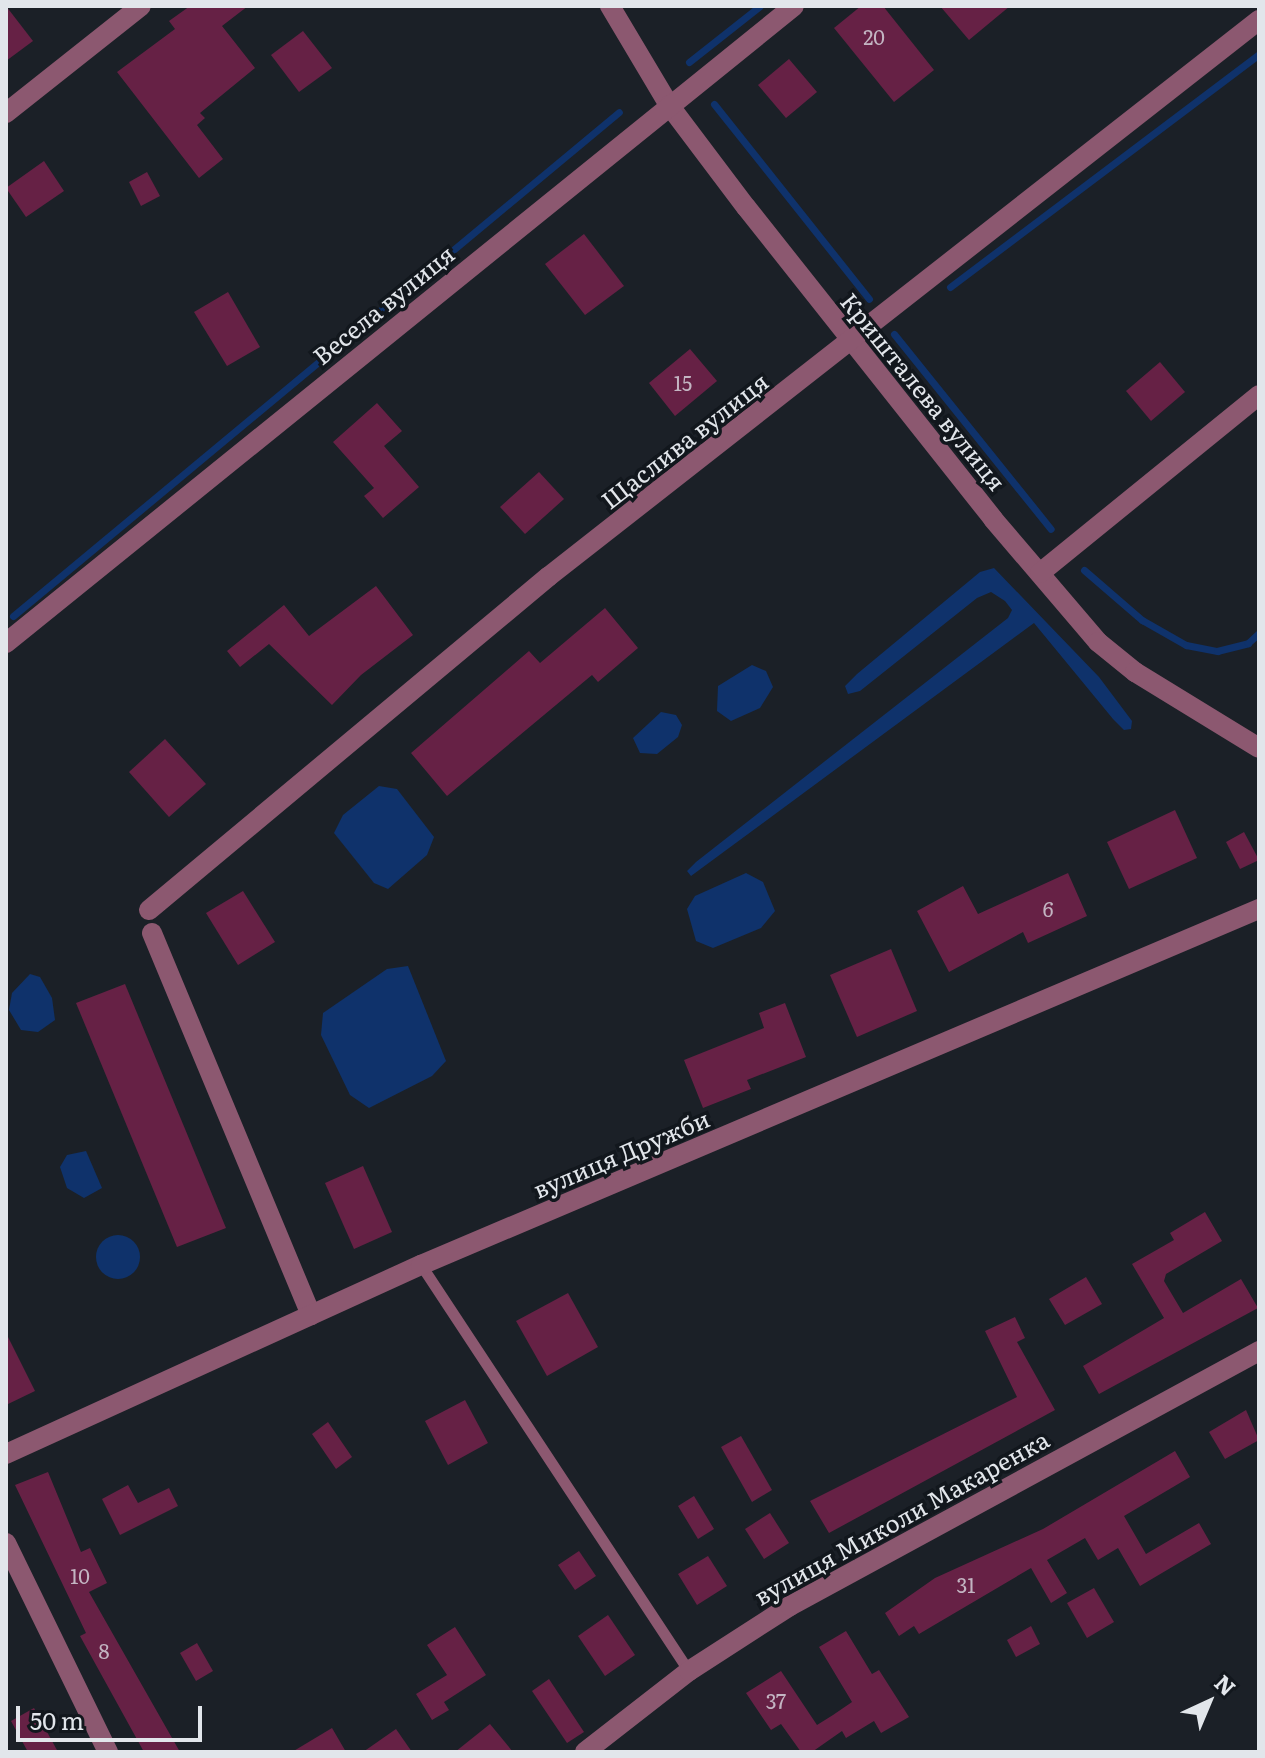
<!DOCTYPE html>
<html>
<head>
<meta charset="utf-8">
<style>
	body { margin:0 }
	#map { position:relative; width:1265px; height:1758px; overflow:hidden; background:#1b2027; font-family:Literata,serif }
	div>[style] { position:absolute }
	.water>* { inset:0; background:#0f326b }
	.round { border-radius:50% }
	.stream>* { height:7px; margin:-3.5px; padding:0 3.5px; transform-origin:3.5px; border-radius:3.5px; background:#0f326b }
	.building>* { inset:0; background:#662145 }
	.service>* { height:11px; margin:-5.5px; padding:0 5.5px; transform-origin:5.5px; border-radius:5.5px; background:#8c5870 }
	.minor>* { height:20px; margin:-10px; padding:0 10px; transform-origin:10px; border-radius:10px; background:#8c5870 }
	span { translate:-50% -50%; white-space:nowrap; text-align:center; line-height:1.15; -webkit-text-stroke:7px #12171d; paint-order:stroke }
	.number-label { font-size:20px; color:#c3b5c2 }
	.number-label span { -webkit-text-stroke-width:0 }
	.street-label { font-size:24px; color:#e2e6eb }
	.frame { position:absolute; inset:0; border:8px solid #e2e6eb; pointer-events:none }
	.north { position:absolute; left:1169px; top:1662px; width:80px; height:80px; -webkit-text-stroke:6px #12171d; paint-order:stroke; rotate:44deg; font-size:22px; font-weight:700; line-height:32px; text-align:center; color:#e2e6eb }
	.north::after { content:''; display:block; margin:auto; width:28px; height:36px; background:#e2e6eb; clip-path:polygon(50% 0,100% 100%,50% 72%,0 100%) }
	.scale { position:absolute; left:16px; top:1706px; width:186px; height:36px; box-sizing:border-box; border:4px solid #e2e6eb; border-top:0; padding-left:10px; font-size:24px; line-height:28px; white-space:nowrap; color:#e2e6eb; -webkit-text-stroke:6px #12171d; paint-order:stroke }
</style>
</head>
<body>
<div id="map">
	<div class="water">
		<i style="clip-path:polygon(994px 568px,1099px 677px,1132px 721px,1131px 729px,1124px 730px,1113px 719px,1034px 623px,691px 876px,687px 871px,696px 862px,1008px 618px,1012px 610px,1005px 601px,991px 592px,977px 598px,860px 691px,848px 694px,845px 686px,857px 674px,980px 572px)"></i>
		<i style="clip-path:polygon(752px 665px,766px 671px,773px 687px,760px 708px,731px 721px,717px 711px,718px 686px)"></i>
		<i style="clip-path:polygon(661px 712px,676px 715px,682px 725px,678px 737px,657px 754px,640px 753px,633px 738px)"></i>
		<i style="clip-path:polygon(379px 786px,397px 789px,434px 837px,427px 855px,388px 889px,374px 883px,334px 833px,343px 815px)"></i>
		<i style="clip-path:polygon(746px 873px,763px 882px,775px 911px,761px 928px,713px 948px,696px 941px,687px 909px,695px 896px)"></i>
		<i style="clip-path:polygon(408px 966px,446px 1061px,432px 1076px,369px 1108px,350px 1095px,321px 1035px,323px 1013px,387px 969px)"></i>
		<i style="clip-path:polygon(30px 974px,40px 977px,52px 998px,55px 1020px,38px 1032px,21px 1030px,9px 1010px,12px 993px)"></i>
		<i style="clip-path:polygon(86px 1151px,102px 1188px,84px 1198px,67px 1188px,60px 1167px,67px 1155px)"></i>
		<i class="round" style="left:96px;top:1235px;width:44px;height:44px"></i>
	</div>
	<div class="stream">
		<i style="left:689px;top:62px;width:90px;rotate:-38.3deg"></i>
		<i style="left:714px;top:104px;width:249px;rotate:51.5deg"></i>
		<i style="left:950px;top:287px;width:387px;rotate:-37deg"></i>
		<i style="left:894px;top:334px;width:250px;rotate:51.2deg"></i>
		<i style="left:1084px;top:570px;width:77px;rotate:40.8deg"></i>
		<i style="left:1142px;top:620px;width:51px;rotate:29.6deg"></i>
		<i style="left:1186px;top:645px;width:32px;rotate:11deg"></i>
		<i style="left:1217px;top:651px;width:32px;rotate:-14deg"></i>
		<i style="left:1248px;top:643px;width:15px;rotate:-42deg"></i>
		<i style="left:13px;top:616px;width:788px;rotate:-39.75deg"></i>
	</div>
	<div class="building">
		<i style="clip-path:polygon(6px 6px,33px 41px,6px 61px)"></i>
		<i style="clip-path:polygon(190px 6px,248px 6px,222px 26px,255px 68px,200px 113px,205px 118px,197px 125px,223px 159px,199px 178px,117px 72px,175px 29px,169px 21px)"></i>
		<i style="clip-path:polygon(861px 6px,883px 6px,934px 70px,894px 102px,834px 28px)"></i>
		<i style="clip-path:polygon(940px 6px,1010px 6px,969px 40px)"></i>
		<i style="clip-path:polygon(303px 31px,332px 68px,299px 92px,271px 55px)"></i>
		<i style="clip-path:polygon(789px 59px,817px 92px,786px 118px,758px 85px)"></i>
		<i style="clip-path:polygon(44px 161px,64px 191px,26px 217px,6px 188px)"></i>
		<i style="clip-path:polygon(147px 172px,160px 196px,141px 206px,129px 182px)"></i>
		<i style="clip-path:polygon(584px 234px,624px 286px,585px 315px,545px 264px)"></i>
		<i style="clip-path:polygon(228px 292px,260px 347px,227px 366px,194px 312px)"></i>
		<i style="clip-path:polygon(690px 349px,717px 381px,675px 416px,649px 383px)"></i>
		<i style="clip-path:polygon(1160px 362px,1185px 392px,1151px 421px,1126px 391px)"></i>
		<i style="clip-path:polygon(377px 403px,402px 431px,384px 446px,419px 487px,383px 518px,364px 496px,374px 488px,333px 442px)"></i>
		<i style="clip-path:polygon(539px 472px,564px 499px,525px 534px,500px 507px)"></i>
		<i style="clip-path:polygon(376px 586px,413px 635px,361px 675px,332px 705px,269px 644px,240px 667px,227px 651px,284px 605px,309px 636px)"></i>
		<i style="clip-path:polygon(605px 608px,638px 648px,598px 682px,592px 675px,447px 796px,411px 753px,529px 651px,540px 663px)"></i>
		<i style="clip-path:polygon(165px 739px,206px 784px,169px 817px,129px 772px)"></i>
		<i style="clip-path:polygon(1175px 810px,1197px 858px,1129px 889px,1107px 842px)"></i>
		<i style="clip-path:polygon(1244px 832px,1259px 860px,1240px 869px,1226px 842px)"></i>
		<i style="clip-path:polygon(1068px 873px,1087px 916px,1028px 943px,1023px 932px,949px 972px,917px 911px,963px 886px,978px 914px)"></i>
		<i style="clip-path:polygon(243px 891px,275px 942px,238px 965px,206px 913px)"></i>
		<i style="clip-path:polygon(891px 949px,917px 1011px,857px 1037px,830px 975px)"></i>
		<i style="clip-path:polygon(125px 984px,226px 1228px,177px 1247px,76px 1003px)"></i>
		<i style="clip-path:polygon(785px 1003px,806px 1057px,747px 1080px,751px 1089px,703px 1108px,684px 1060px,764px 1028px,759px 1013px)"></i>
		<i style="clip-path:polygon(363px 1166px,392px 1232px,354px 1249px,325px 1183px)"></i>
		<i style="clip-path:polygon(1205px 1212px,1222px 1241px,1166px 1274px,1164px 1281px,1183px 1313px,1241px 1279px,1258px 1308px,1099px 1394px,1083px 1366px,1164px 1318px,1132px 1264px,1174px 1240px,1170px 1233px)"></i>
		<i style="clip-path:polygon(1086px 1277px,1102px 1304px,1065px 1325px,1049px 1299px)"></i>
		<i style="clip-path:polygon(568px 1293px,598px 1347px,547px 1376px,516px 1321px)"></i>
		<i style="clip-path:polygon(1015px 1317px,1025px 1338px,1017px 1342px,1055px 1410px,829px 1533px,810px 1501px,1017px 1397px,985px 1331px)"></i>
		<i style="clip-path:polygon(6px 1333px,35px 1391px,6px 1405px)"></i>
		<i style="clip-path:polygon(465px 1400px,488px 1443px,448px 1465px,425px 1421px)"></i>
		<i style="clip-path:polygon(1246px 1410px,1259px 1440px,1225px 1459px,1209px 1432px)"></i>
		<i style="clip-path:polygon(328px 1422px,352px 1457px,336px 1469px,312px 1434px)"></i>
		<i style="clip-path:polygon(741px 1436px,772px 1490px,752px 1502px,721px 1447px)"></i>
		<i style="clip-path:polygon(1175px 1451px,1190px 1477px,1124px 1516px,1146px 1554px,1199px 1523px,1211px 1544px,1140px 1586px,1118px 1548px,1098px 1560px,1085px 1538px,1047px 1560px,1067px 1593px,1051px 1603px,1031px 1568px,919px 1634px,914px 1626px,899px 1636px,885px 1613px,935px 1578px,1043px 1529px)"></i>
		<i style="clip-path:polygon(48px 1472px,81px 1552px,90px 1548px,107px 1583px,89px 1592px,180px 1752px,144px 1752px,80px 1636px,86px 1633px,15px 1485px)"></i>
		<i style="clip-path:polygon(128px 1485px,138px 1503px,169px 1488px,178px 1506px,120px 1535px,102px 1499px)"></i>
		<i style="clip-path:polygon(694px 1496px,714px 1529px,698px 1539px,678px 1506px)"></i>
		<i style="clip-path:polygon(770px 1513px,789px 1543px,764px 1559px,745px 1529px)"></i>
		<i style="clip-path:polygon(579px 1551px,596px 1576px,575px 1590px,558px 1565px)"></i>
		<i style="clip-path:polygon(708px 1556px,727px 1586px,697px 1605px,678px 1574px)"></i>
		<i style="clip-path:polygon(1094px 1588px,1114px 1622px,1087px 1638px,1067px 1603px)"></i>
		<i style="clip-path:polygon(608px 1615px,635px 1655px,605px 1676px,578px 1636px)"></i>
		<i style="clip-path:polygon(1031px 1626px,1040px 1644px,1016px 1657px,1007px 1640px)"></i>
		<i style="clip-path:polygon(455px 1627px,486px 1675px,444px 1702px,449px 1710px,432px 1720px,416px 1694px,447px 1675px,427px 1645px)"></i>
		<i style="clip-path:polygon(846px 1631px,872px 1674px,879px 1670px,909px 1717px,881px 1733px,874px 1721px,846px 1738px,842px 1731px,812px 1752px,801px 1752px,781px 1724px,771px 1730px,746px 1693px,781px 1671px,817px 1725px,833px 1715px,852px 1702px,819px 1647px)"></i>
		<i style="clip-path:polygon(197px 1643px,213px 1671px,196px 1681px,180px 1653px)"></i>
		<i style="clip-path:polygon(549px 1679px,584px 1732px,567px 1743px,532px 1691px)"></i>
		<i style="clip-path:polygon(34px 1708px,58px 1752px,28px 1752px,11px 1721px)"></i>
		<i style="clip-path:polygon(490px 1724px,513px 1752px,455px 1752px)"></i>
		<i style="clip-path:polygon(332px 1728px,346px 1752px,292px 1752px)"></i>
		<i style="clip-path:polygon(396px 1729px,412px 1752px,363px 1752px)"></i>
	</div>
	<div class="service">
		<i style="left:421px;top:1265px;width:486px;rotate:56.6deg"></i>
	</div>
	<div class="minor">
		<i style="left:610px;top:6px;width:115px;rotate:59.2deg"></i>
		<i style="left:669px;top:105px;width:128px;rotate:53deg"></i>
		<i style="left:746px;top:207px;width:398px;rotate:51.6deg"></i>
		<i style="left:993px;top:519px;width:162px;rotate:49.5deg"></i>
		<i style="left:1098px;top:642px;width:48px;rotate:39deg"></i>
		<i style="left:1135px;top:672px;width:145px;rotate:31.5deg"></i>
		<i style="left:6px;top:113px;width:172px;rotate:-38.4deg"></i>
		<i style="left:1040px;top:573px;width:282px;rotate:-39.1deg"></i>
		<i style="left:6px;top:643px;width:1013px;rotate:-38.95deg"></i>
		<i style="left:149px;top:910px;width:520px;rotate:-39.85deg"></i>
		<i style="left:548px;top:577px;width:903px;rotate:-38.08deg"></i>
		<i style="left:152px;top:933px;width:414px;rotate:67.4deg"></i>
		<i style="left:6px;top:1454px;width:456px;rotate:-24.5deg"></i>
		<i style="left:421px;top:1265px;width:910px;rotate:-23.02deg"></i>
		<i style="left:6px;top:1543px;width:233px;rotate:64deg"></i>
		<i style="left:585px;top:1752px;width:132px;rotate:-37.9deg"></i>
		<i style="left:689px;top:1671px;width:120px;rotate:-32.8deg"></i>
		<i style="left:790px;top:1606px;width:534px;rotate:-28.53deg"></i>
	</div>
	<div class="number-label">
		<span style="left:874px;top:36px">20</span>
		<span style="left:683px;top:382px">15</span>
		<span style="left:1048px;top:908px">6</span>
		<span style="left:80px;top:1575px">10</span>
		<span style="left:966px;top:1584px">31</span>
		<span style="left:104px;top:1650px">8</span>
		<span style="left:776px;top:1700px">37</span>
	</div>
	<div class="street-label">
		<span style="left:383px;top:304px;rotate:-39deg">Весела вулиця</span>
		<span style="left:924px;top:391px;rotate:51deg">Кришталева вулиця</span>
		<span style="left:684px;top:440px;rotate:-38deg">Щаслива вулиця</span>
		<span style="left:621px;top:1153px;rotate:-23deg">вулиця Дружби</span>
		<span style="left:901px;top:1517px;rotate:-29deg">вулиця Миколи Макаренка</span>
	</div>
	<div class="frame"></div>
	<div class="north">N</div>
	<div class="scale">50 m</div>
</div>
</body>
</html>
